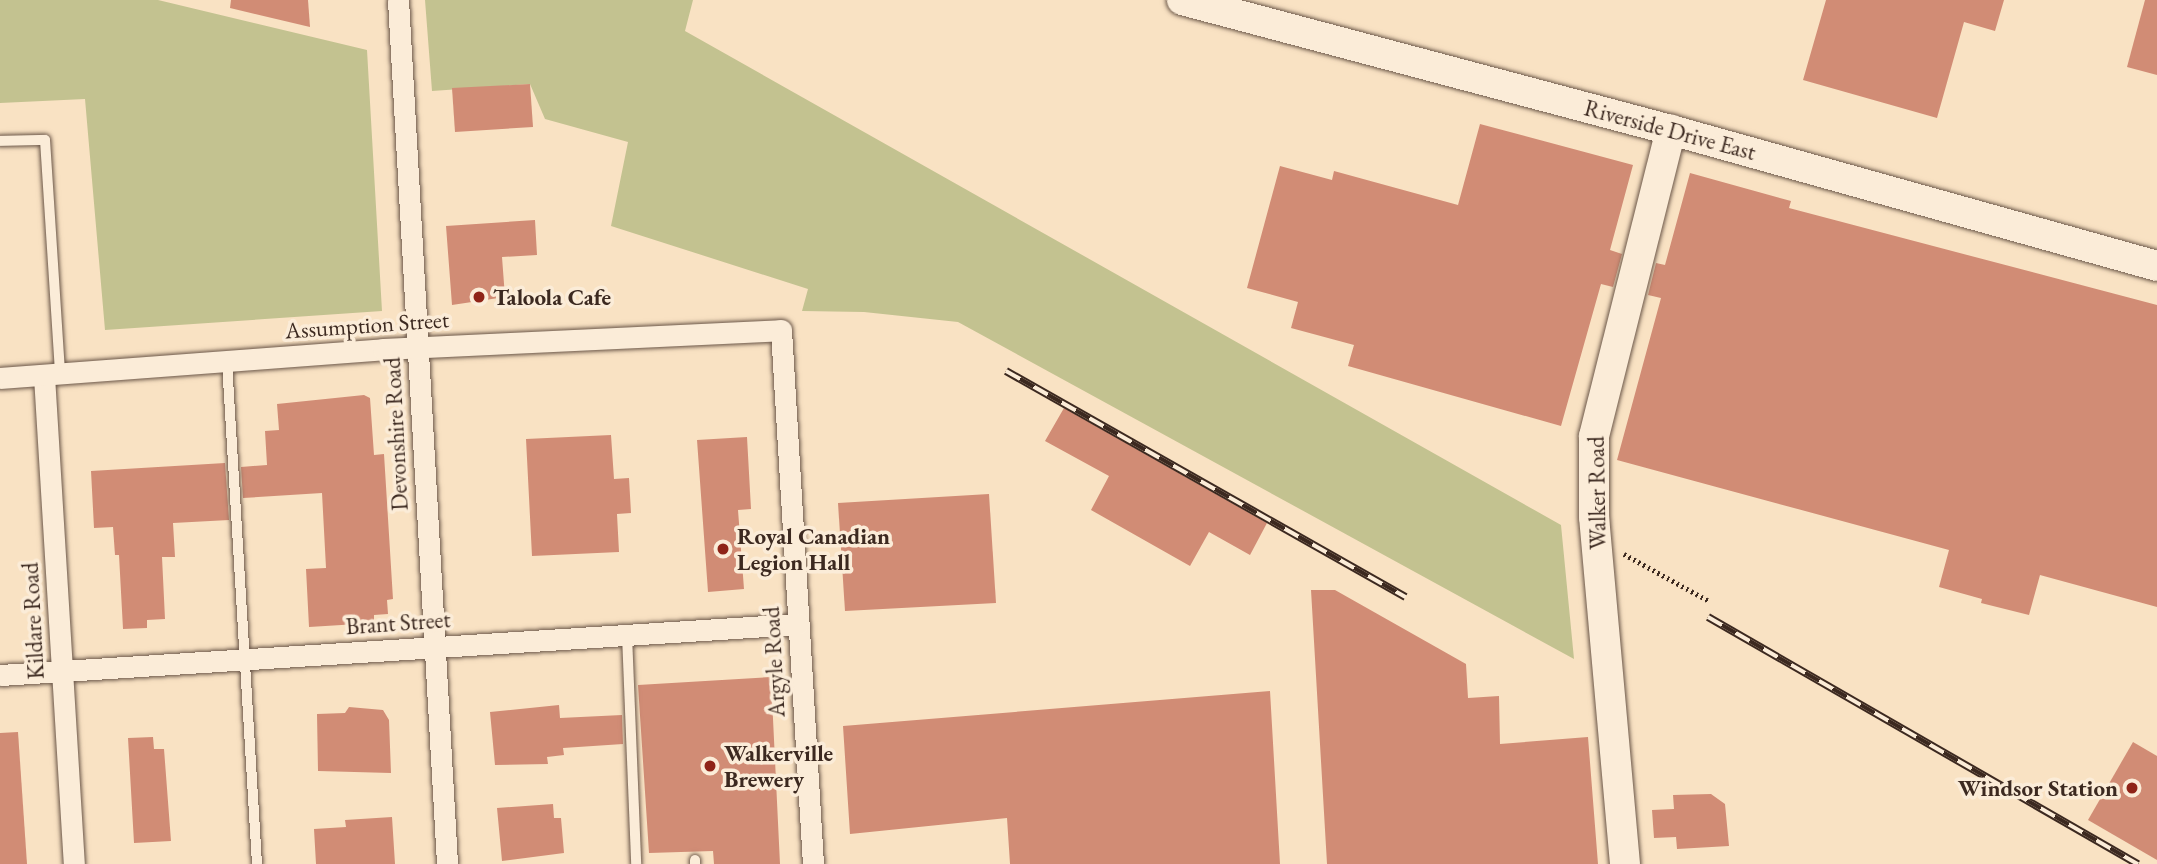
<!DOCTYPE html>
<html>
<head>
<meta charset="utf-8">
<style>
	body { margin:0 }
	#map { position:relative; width:2157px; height:864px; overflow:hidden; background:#f9e2c3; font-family:"EB Garamond",serif }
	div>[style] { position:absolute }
	.green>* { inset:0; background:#c3c290 }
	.building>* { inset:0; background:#d18c75 }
	.path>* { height:4.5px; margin-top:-2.25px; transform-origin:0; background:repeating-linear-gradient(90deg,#3c2920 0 2px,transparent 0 5.5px) }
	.roads { filter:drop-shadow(0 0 2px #6b5749) drop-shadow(0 0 2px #6b5749) }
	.service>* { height:10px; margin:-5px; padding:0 5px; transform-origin:5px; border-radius:5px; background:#fbecd8 }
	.minor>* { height:21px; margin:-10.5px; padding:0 10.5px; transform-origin:10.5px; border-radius:10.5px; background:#fbecd8 }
	.secondary>* { height:30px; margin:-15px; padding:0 15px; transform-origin:15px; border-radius:15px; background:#fbecd8 }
	.rail>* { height:8px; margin-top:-4px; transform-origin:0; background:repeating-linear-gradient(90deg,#fbecd8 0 16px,#3c2920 0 32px); box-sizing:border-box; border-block:2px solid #3c2920 }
	.dots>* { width:19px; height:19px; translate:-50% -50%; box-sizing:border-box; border:4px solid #fbecd8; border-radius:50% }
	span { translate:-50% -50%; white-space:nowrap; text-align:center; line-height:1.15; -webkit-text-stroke:7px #fbecd8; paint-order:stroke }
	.street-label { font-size:23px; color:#3c2920 }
	.poi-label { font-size:23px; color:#3c2920; font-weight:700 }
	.left { translate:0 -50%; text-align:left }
	.right { translate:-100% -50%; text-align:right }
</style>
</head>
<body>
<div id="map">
	<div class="green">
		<i style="clip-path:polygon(0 0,158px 0,367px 50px,382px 311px,105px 330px,85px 99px,0 103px)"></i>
		<i style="clip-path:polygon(425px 0,693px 0,685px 31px,1561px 525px,1574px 659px,958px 322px,864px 312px,802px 311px,808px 289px,611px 226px,628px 142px,545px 119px,530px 84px,432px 91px)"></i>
	</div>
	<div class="building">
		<i style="clip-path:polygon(231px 0,308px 0,310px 27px,230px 8px)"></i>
		<i style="clip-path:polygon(1826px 0,2004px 0,1995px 31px,1964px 22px,1937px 118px,1803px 80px)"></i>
		<i style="clip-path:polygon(2145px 0,2157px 0,2157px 75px,2127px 67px)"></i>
		<i style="clip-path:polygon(530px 84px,533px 127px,455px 132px,452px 88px)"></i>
		<i style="clip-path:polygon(1480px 124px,1633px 165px,1610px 250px,1622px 254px,1613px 287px,1601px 284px,1561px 426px,1348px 366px,1354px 345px,1291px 328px,1298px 302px,1247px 288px,1280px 166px,1332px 180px,1334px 171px,1458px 205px)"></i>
		<i style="clip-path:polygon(1690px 173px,1791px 201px,1789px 208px,2157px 305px,2157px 607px,2040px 575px,2029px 615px,1981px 603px,1982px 599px,1939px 587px,1949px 550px,1617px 460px,1661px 298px,1648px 295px,1656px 263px,1665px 265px)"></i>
		<i style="clip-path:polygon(535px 220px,537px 255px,502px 257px,505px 297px,452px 305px,446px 226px)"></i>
		<i style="clip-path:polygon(364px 395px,370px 398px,374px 455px,384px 454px,393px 599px,387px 600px,388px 614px,374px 615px,374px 623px,309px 627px,306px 569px,326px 568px,322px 493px,243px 498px,241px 467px,267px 465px,265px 431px,279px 430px,277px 404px)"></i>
		<i style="clip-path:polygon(1064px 408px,1267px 523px,1250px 555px,1209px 532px,1190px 566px,1091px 510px,1109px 476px,1045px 441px)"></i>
		<i style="clip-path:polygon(611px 435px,614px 479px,629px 478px,631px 513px,617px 514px,619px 552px,532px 556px,526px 439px)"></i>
		<i style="clip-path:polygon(747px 437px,751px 509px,738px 510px,744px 589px,708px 592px,697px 440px)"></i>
		<i style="clip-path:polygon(225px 463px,229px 520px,173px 523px,175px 557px,162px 557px,165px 619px,147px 620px,147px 628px,123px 629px,119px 555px,115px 555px,113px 527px,94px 528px,91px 471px)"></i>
		<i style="clip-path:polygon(989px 494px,996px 603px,845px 611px,838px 503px)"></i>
		<i style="clip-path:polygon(1311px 590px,1335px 590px,1466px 664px,1468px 698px,1499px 696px,1500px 744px,1588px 737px,1598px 864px,1327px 864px)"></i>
		<i style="clip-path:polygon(771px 677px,780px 864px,714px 864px,713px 851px,649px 853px,638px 685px)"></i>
		<i style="clip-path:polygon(1270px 691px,1280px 864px,1010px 864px,1007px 818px,850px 834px,843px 726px)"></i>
		<i style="clip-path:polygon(559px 705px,560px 718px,622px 715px,623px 744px,563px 748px,564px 755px,547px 757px,548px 764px,495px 765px,490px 712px)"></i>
		<i style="clip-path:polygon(349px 707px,383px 710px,389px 720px,391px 773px,318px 771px,317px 714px,345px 713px)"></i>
		<i style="clip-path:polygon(18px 732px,27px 864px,0 864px,0 733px)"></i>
		<i style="clip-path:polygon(153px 737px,154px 749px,164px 749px,171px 841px,134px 843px,128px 738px)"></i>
		<i style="clip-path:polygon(2133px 742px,2157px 756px,2157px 860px,2088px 820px)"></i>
		<i style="clip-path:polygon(1711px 794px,1725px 804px,1729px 846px,1677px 849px,1676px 837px,1654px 838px,1652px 810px,1674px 809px,1673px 795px)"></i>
		<i style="clip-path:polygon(553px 804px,554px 818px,561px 818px,564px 853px,502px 861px,497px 808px)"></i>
		<i style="clip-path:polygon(392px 817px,395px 864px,316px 864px,314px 829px,346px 827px,345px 820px)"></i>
	</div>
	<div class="path">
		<i style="left:1624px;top:554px;width:97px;rotate:28.9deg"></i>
	</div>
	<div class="roads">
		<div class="service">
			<i style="left:0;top:141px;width:45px;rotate:-1.3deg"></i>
			<i style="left:45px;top:140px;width:235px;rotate:86.3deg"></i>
			<i style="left:227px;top:362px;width:503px;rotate:86.58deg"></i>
			<i style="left:627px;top:635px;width:229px;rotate:87.7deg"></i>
			<i style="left:695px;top:860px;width:4px;rotate:90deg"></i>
		</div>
		<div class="minor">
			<i style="left:398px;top:0;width:865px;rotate:86.75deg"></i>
			<i style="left:44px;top:376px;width:489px;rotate:86.5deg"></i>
			<i style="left:0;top:378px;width:384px;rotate:-4.3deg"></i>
			<i style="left:383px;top:349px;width:398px;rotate:-2.7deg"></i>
			<i style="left:781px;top:330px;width:535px;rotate:86.57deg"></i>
			<i style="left:0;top:675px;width:800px;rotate:-3.66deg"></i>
		</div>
		<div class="secondary">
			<i style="left:1182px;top:0;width:506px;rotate:14.89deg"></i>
			<i style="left:1671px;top:130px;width:505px;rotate:15.63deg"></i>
			<i style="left:1625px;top:864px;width:348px;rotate:-95.1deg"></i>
			<i style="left:1594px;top:517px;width:81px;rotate:-90deg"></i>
			<i style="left:1594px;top:436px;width:316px;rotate:-75.9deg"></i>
		</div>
	</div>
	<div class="rail">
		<i style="left:1006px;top:371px;width:459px;rotate:29.5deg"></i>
		<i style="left:1708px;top:617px;width:496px;rotate:29.9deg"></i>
	</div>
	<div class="dots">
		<i style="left:479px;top:297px;background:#8f2418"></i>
		<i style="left:723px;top:549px;background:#8f2418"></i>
		<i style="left:710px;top:766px;background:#8f2418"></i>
		<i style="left:2132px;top:788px;background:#8f2418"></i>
	</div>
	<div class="street-label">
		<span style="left:1670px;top:130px;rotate:15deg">Riverside Drive East</span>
		<span style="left:367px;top:325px;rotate:-4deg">Assumption Street</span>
		<span style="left:396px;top:434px;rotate:-93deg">Devonshire Road</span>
		<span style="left:1597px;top:493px;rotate:-91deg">Walker Road</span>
		<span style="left:33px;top:621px;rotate:-93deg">Kildare Road</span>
		<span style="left:398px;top:623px;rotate:-4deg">Brant Street</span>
		<span style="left:774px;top:662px;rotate:-93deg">Argyle Road</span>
	</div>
	<div class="poi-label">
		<span class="left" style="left:493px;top:297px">Taloola Cafe</span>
		<span class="left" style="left:737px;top:549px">Royal Canadian<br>Legion Hall</span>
		<span class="left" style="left:724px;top:766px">Walkerville<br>Brewery</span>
		<span class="right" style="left:2118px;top:788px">Windsor Station</span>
	</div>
</div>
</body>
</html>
